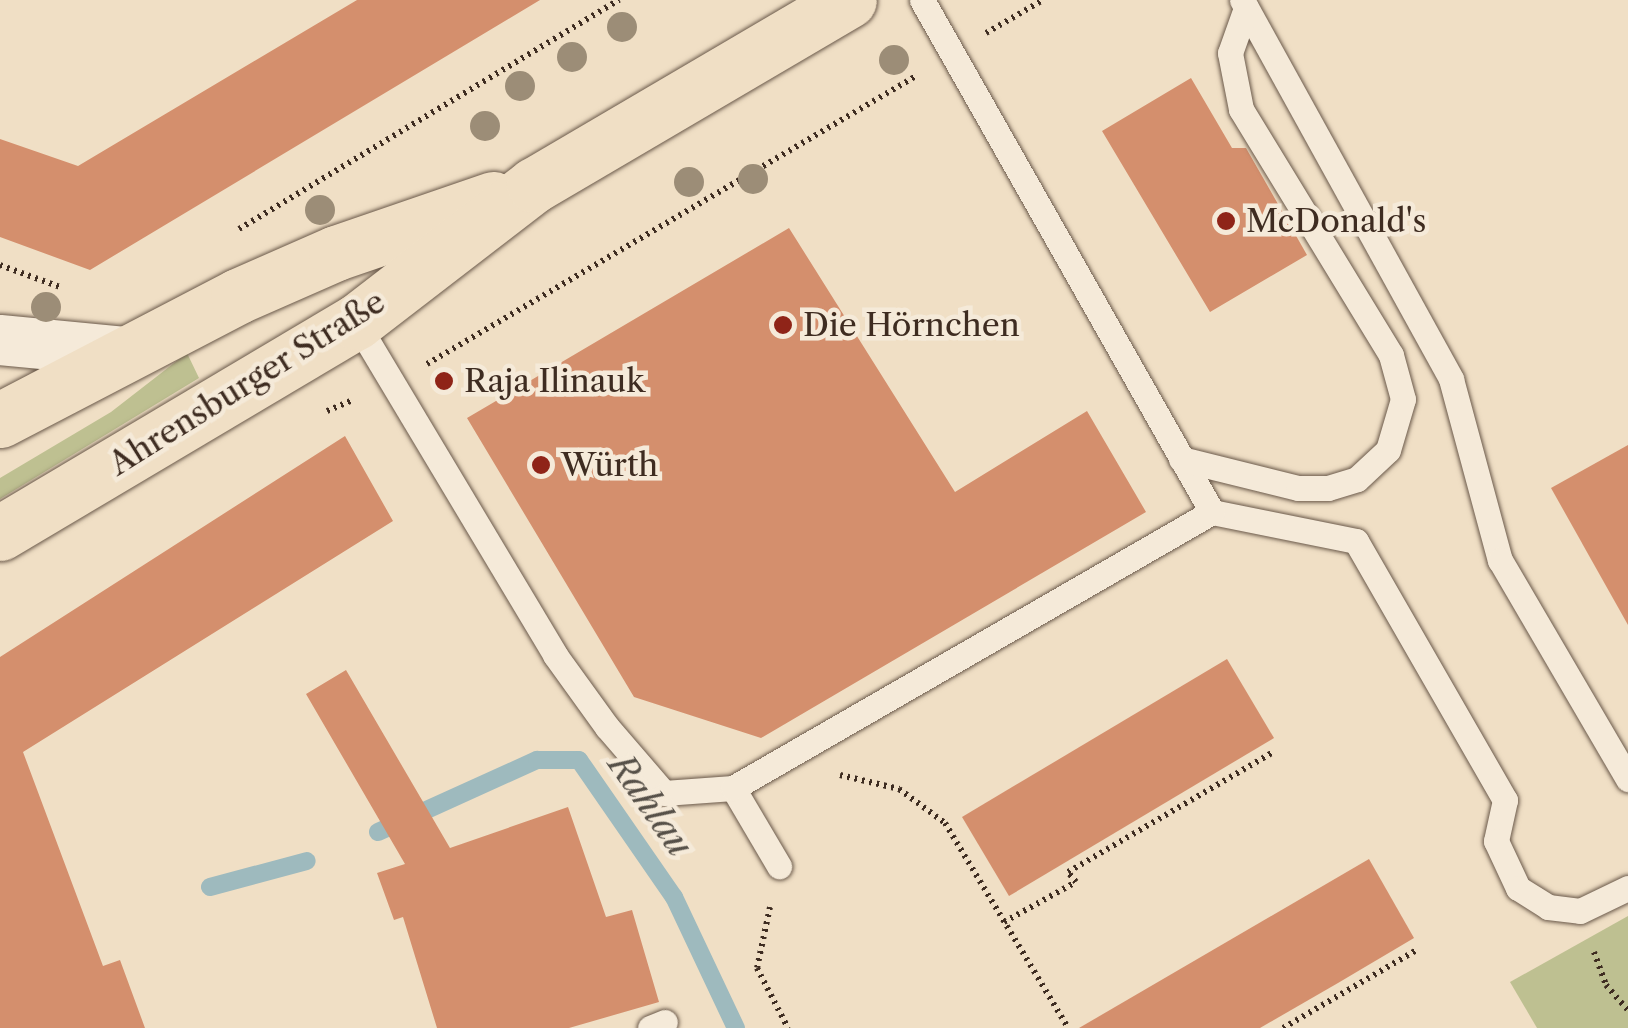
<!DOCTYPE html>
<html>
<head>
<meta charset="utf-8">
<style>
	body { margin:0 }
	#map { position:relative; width:1628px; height:1028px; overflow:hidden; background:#f0dfc5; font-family:"Libre Caslon Text",serif }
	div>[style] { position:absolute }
	.green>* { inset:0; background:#bec091 }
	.stream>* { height:18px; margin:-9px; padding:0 9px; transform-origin:9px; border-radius:9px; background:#9ebabe }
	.building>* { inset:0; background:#d48f6d }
	.path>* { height:6px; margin-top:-3px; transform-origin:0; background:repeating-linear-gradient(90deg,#3e2c21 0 2.5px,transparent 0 7.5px) }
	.roads { filter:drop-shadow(0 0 2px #6a594a) drop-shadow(0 0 2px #6a594a) }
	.lane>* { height:25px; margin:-12.5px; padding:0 12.5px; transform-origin:12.5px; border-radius:12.5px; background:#f5ead9 }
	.street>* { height:50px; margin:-25px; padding:0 25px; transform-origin:25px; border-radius:25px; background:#f5ead9 }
	.primary>* { height:55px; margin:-27.5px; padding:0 27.5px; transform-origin:27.5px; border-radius:27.5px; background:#f0dfc5 }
	.trees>* { width:30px; height:30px; margin:-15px; border-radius:50%; background:#9c8d77 }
	.dots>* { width:28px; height:28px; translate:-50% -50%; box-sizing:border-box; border:5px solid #f5ead9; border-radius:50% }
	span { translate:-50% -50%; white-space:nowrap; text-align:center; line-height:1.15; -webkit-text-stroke:9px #f5ead9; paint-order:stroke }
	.poi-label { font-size:32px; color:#3e2c21 }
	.left { translate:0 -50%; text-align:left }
	.street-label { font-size:32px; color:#3e2c21 }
	.water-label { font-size:35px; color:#565048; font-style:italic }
</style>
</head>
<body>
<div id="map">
	<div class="green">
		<i style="clip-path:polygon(187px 353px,199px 378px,0 499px,0 478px,111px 412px)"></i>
		<i style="clip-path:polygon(1628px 916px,1628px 1028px,1537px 1028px,1510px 982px)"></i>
	</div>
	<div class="stream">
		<i style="left:378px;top:832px;width:175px;rotate:-24.4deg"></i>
		<i style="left:537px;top:760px;width:42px"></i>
		<i style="left:579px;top:760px;width:167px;rotate:55.3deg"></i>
		<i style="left:674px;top:897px;width:145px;rotate:64.7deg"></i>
		<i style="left:210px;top:887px;width:100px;rotate:-15deg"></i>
	</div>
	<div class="building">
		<i style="clip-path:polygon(357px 0,540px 0,90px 270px,0 237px,0 139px,78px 166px)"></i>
		<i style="clip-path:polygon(1191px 78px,1232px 148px,1246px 148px,1307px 255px,1210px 312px,1102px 131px)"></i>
		<i style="clip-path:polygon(789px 228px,955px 492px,1087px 411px,1146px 512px,761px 738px,634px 697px,467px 418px)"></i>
		<i style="clip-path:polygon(345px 436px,393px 521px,23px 752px,103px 966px,120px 960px,145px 1028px,0 1028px,0 657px)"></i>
		<i style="clip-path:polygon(1628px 445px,1628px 625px,1551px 488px)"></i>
		<i style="clip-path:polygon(1227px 659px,1274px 738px,1009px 896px,962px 817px)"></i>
		<i style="clip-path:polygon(346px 670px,450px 848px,568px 807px,606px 917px,632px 910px,659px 1002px,569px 1028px,437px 1028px,403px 917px,394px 920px,377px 873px,405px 864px,306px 694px)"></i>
		<i style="clip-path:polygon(1369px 859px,1414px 938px,1338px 983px,1260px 1028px,1079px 1028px)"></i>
	</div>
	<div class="path">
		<i style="left:986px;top:33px;width:66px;rotate:-30.1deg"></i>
		<i style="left:239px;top:229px;width:444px;rotate:-31.1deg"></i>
		<i style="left:0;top:265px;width:64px;rotate:20.1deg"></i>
		<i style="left:427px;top:364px;width:568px;rotate:-30.5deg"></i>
		<i style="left:327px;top:411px;width:28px;rotate:-23deg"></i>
		<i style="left:840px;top:775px;width:61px;rotate:13.3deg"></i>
		<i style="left:899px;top:789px;width:57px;rotate:36.5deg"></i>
		<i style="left:945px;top:823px;width:239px;rotate:59deg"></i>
		<i style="left:770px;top:907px;width:62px;rotate:102deg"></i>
		<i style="left:757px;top:968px;width:68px;rotate:62.7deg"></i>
		<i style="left:1004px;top:922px;width:82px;rotate:-29.1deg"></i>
		<i style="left:1076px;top:882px;width:13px;rotate:-129deg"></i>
		<i style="left:1068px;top:872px;width:238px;rotate:-30.3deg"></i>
		<i style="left:1594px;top:952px;width:35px;rotate:70deg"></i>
		<i style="left:1606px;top:985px;width:33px;rotate:49deg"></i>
		<i style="left:1283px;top:1028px;width:153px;rotate:-30.3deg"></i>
	</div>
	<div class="roads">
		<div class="lane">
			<i style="left:922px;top:0;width:588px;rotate:60.47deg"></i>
			<i style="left:1212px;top:512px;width:147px;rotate:11.4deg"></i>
			<i style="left:1356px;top:541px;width:299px;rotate:60.1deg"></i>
			<i style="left:1505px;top:800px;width:42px;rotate:102.4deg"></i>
			<i style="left:1496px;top:841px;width:52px;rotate:64.9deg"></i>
			<i style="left:1518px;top:888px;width:36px;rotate:32deg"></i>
			<i style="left:1548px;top:907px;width:32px;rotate:7deg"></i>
			<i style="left:1580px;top:911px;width:53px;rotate:-25.6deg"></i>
			<i style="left:1242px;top:0;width:433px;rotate:61.1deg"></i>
			<i style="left:1451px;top:379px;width:188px;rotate:74.9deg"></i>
			<i style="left:1500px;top:560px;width:254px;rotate:59.7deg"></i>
			<i style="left:356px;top:322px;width:388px;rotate:59.1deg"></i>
			<i style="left:555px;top:655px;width:89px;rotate:54.2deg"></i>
			<i style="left:607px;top:727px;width:87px;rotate:49.2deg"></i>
			<i style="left:664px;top:793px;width:69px;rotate:-4.1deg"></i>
			<i style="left:733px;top:788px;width:91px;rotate:59.5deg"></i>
			<i style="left:1181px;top:459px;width:121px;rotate:13.9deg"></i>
			<i style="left:1298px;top:488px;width:30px"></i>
			<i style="left:1328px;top:488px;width:30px;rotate:-17deg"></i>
			<i style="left:1357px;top:479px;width:42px;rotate:-43.1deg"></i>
			<i style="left:1388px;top:450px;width:53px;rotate:-73.6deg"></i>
			<i style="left:1403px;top:399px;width:46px;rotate:-105.3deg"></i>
			<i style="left:1391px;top:355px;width:288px;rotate:-121.4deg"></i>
			<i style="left:1241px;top:109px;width:57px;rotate:-101.1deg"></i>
			<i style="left:1230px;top:53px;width:48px;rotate:-70.4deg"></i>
			<i style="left:733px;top:788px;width:553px;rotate:-29.95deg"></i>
			<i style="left:650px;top:1028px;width:16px;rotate:-22deg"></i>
		</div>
		<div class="street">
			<i style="left:0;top:340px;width:125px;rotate:5.5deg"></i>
		</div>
		<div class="primary">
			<i style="left:0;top:420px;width:268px;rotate:-27.5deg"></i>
			<i style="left:238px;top:296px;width:107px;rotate:-23.7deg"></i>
			<i style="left:336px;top:253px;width:166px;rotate:-19deg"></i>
			<i style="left:0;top:533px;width:414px;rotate:-30.7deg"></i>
			<i style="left:356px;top:322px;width:225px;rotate:-37.6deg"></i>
			<i style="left:534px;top:185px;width:365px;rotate:-30.4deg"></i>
		</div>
	</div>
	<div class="trees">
		<i style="left:622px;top:27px"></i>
		<i style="left:572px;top:57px"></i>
		<i style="left:894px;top:60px"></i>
		<i style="left:520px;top:86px"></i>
		<i style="left:485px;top:126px"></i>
		<i style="left:753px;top:179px"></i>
		<i style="left:689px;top:182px"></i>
		<i style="left:320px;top:210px"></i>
		<i style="left:46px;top:307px"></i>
	</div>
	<div class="dots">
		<i style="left:1226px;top:221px;background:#8f2418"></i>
		<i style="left:783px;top:325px;background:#8f2418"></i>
		<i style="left:444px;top:381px;background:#8f2418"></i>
		<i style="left:541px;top:465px;background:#8f2418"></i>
	</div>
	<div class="poi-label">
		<span class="left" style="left:1246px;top:221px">McDonald's</span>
		<span class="left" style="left:803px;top:325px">Die Hörnchen</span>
		<span class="left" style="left:464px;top:381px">Raja Ilinauk</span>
		<span class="left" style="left:561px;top:465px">Würth</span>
	</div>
	<div class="street-label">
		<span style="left:247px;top:383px;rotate:-32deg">Ahrensburger Straße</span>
	</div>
	<div class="water-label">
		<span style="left:650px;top:805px;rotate:55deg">Rahlau</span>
	</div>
</div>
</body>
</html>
